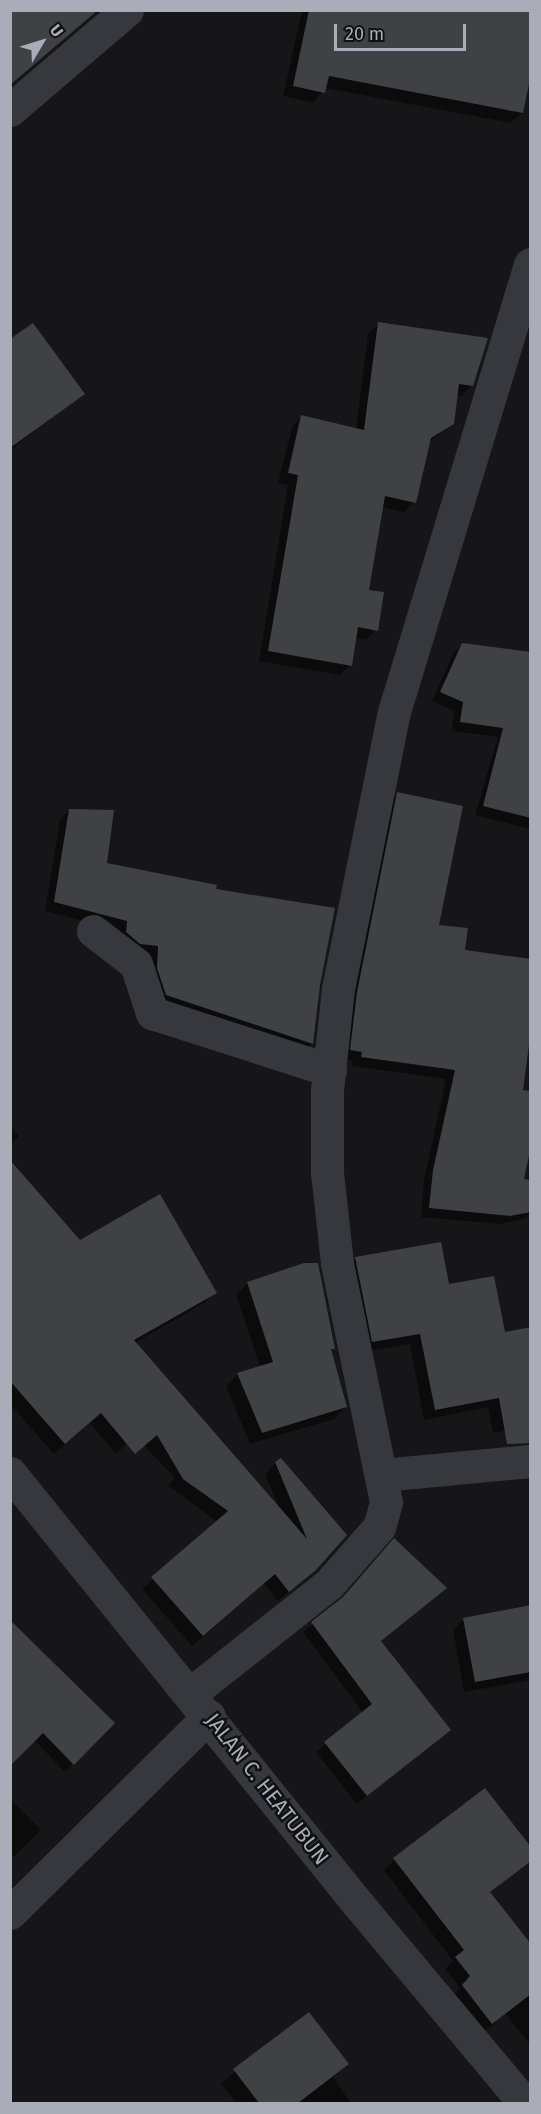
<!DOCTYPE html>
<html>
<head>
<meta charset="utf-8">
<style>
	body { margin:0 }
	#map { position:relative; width:541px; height:2114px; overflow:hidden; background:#161618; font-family:"Fira Sans",sans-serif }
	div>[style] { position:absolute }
	.shadow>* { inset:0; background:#0007 }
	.building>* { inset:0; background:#404145 }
	.minor>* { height:33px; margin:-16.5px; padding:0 16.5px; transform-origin:16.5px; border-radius:16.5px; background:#37383d }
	span { translate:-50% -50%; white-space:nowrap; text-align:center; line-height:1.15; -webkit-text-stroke:5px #111113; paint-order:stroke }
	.street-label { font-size:21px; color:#a8adb8 }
	.frame { position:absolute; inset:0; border:12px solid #a8adb8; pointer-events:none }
	.north { position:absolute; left:12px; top:12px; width:60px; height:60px; -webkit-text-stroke:4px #111113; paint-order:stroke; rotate:52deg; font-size:16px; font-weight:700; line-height:24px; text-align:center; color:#a8adb8 }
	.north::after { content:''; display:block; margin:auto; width:21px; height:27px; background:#a8adb8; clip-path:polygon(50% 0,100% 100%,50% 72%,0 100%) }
	.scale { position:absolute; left:334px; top:24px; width:132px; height:27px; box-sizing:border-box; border:3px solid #a8adb8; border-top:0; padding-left:8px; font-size:18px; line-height:21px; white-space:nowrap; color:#a8adb8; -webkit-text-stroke:4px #111113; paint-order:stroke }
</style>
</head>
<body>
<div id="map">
	<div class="shadow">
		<i style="clip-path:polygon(302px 10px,530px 10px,522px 113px,511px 123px,325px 88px,313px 103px,283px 96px)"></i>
		<i style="clip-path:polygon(379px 324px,472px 385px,462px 396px,456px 395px,453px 424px,428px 443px,414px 502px,404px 512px,381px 507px,367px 591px,376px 630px,366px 640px,355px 638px,350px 665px,340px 675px,259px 661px,288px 485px,278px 483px,292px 427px,302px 416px,356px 429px,368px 334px)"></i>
		<i style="clip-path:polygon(10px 341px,83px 394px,10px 450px)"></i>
		<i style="clip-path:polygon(463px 644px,530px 739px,530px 829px,475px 815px,498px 737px,452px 731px,454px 711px,432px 701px,453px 654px)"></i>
		<i style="clip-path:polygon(398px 793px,437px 926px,464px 952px,522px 1091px,522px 1181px,530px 1182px,530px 1213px,524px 1219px,499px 1224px,421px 1217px,424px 1180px,446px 1079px,352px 1066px,353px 1061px,342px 1059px,388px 803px)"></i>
		<i style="clip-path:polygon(69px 810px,105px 864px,318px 985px,312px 1044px,303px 1053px,157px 1004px,148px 978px,150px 955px,131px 952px,119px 930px,45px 911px,60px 820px)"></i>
		<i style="clip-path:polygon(10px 1126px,19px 1136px,10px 1145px)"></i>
		<i style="clip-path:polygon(10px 1161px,80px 1242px,215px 1292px,204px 1303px,135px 1343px,279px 1508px,265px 1474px,276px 1463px,345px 1535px,303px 1581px,277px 1601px,264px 1583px,192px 1646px,142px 1589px,218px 1522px,168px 1486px,175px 1478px,135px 1436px,116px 1454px,90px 1423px,54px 1454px,10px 1404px)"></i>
		<i style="clip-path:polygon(356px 1258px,448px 1286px,504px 1334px,530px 1426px,493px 1433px,488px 1407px,424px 1420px,410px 1344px,362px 1352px,345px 1269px)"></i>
		<i style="clip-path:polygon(248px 1283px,334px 1348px,330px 1351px,346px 1407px,334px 1419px,250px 1444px,226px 1386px,238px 1374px,260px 1367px,236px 1295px)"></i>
		<i style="clip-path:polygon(445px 1588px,380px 1642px,449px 1730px,357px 1804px,316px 1752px,363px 1713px,303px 1632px,340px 1601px)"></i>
		<i style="clip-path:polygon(530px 1607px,530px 1680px,464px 1692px,453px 1630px,464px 1619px)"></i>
		<i style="clip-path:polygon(113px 1723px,65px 1772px,34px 1740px,10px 1737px)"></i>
		<i style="clip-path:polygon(10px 1799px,41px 1830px,10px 1860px)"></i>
		<i style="clip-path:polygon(394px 1860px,530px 1860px,489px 1893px,530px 1946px,530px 2045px,506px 2014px,481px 2034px,452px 1997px,460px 1988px,445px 1969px,453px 1961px,384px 1870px)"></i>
		<i style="clip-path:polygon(309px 2014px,347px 2064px,333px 2078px,352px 2104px,237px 2104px,221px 2083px)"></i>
	</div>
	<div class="building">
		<i style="clip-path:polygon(10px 10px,98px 10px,10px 85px)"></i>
		<i style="clip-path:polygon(309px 10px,531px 10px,531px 74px,523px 113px,329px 76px,325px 93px,293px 86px)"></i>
		<i style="clip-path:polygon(378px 322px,488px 338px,473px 386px,459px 384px,454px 424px,431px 438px,416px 503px,385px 496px,369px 590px,384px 592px,378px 631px,358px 627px,352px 666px,268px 651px,298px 475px,288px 473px,301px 415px,364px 430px)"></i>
		<i style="clip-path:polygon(33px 323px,85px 394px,10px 448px,10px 339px)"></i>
		<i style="clip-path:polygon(462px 643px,531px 652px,531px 818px,483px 806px,503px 728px,460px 722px,463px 702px,440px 692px)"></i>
		<i style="clip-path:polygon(397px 792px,463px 806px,439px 925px,468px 928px,465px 950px,531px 959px,531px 1030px,523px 1090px,531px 1091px,531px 1146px,524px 1179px,531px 1180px,531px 1212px,510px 1216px,429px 1208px,433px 1170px,455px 1070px,361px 1057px,362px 1052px,350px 1050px,357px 992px)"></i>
		<i style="clip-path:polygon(69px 809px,114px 810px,107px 863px,217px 885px,216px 889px,335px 908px,320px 985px,313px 1044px,166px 995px,157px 968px,158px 946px,140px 944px,126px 932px,127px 921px,54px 902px)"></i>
		<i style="clip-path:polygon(10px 1160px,80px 1240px,160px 1194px,217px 1293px,134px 1340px,307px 1539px,275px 1462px,281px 1458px,347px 1535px,316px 1570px,289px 1592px,275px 1574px,203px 1636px,151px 1577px,228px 1511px,183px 1479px,157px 1435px,135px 1454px,101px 1413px,65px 1444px,10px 1381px)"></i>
		<i style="clip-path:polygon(441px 1242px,449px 1284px,494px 1276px,505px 1332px,531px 1327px,531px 1443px,507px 1444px,499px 1398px,435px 1410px,420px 1334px,372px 1342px,355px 1257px)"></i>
		<i style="clip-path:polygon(304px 1263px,318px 1263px,335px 1349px,331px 1349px,347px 1407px,262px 1433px,237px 1373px,273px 1362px,247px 1282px)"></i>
		<i style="clip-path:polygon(394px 1538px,447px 1588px,381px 1641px,451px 1730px,367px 1796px,324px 1742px,372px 1704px,311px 1622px,343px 1597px)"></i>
		<i style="clip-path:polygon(531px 1605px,531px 1672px,475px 1682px,463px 1618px)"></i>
		<i style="clip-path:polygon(10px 1620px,115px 1723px,74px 1765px,43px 1733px,10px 1766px)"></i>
		<i style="clip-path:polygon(485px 1788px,531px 1847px,531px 1861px,490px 1892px,531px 1944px,531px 1994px,492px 2024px,462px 1985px,470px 1976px,455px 1957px,464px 1950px,393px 1858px)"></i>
		<i style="clip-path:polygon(309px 2012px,349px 2064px,298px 2103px,259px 2103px,233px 2069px)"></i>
	</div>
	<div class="minor">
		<i style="left:10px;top:110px;width:154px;rotate:-40.5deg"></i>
		<i style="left:93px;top:931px;width:54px;rotate:37.5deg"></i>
		<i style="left:136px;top:964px;width:52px;rotate:71.9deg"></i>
		<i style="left:152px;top:1013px;width:187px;rotate:17.8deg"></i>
		<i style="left:10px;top:1473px;width:554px;rotate:51.08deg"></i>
		<i style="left:358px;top:1904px;width:261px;rotate:50.1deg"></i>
		<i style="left:382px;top:1475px;width:149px;rotate:-5.4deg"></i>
		<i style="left:191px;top:1693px;width:176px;rotate:-38.3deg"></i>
		<i style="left:329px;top:1584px;width:76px;rotate:-48.7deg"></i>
		<i style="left:379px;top:1527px;width:26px;rotate:-74deg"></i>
		<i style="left:386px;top:1502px;width:244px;rotate:-101.6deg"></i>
		<i style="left:337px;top:1263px;width:91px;rotate:-96.3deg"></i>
		<i style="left:327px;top:1173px;width:83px;rotate:-90deg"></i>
		<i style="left:327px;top:1090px;width:102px;rotate:-83.8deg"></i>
		<i style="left:338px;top:989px;width:283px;rotate:-78.6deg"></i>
		<i style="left:394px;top:712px;width:468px;rotate:-73.1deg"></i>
		<i style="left:10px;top:1913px;width:280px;rotate:-44.7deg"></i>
	</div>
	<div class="street-label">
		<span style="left:267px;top:1789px;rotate:52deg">JALAN C. HEATUBUN</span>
	</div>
	<div class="frame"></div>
	<div class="north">U</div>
	<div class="scale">20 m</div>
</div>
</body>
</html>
